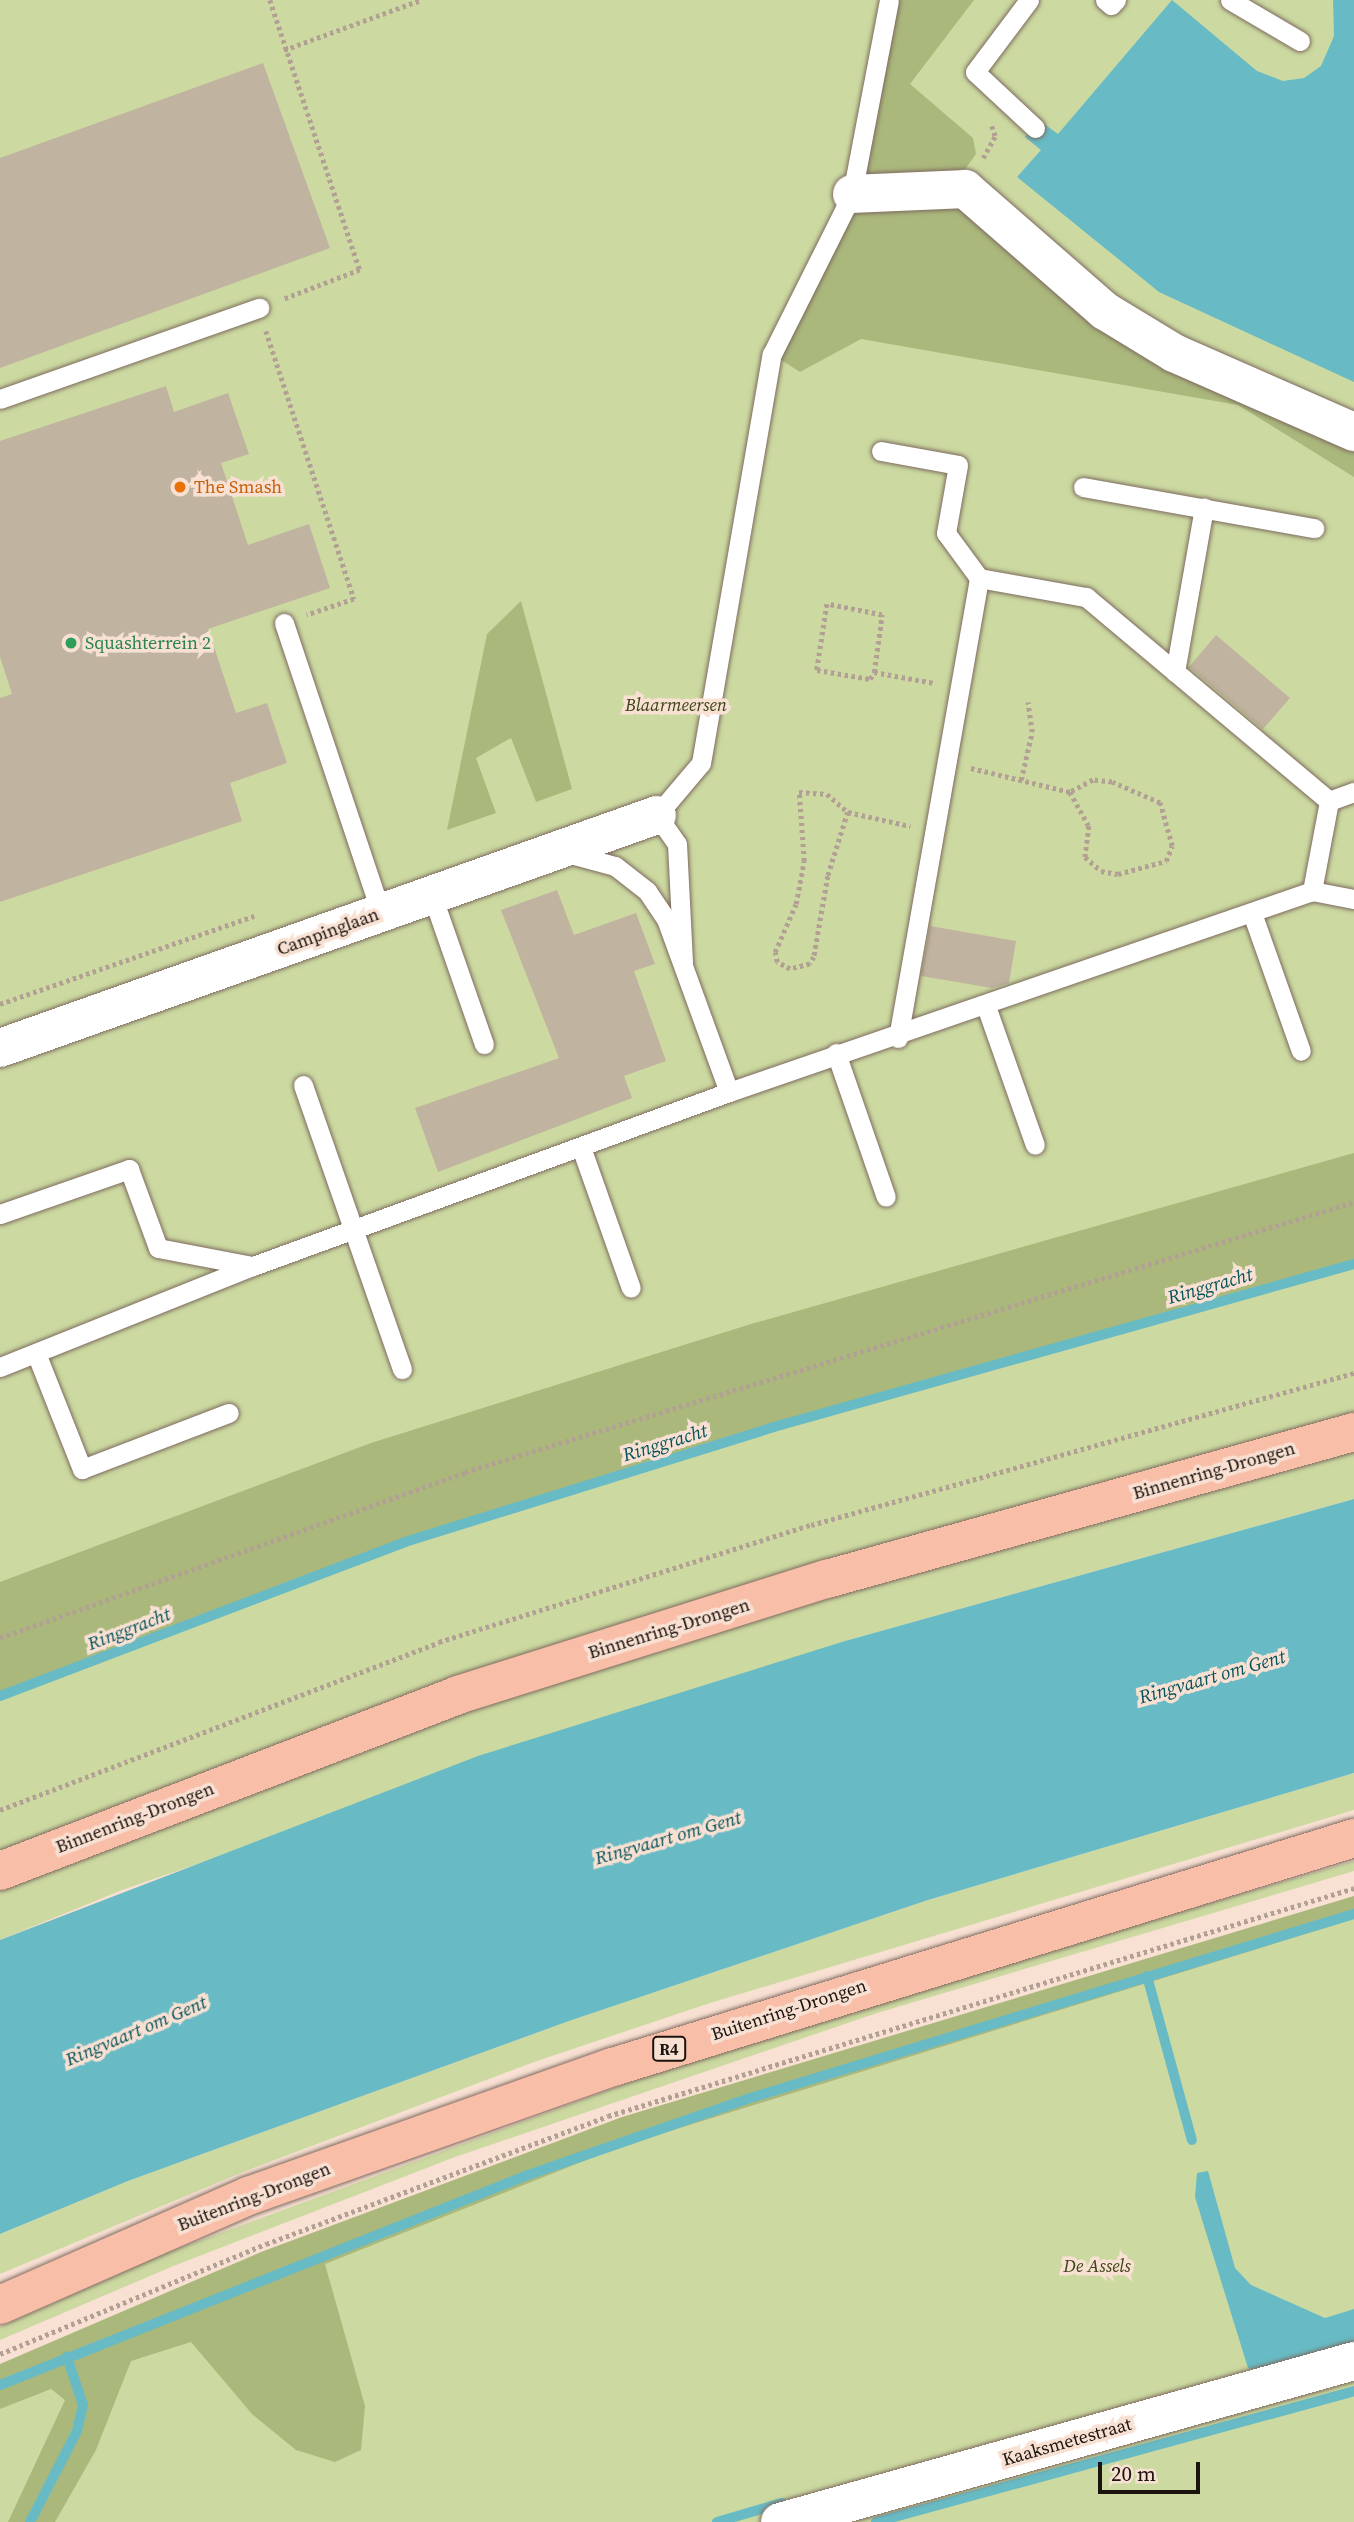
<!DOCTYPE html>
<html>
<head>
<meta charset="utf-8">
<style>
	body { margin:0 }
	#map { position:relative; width:1354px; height:2522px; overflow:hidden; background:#f8e0d3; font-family:"Source Serif 4",serif }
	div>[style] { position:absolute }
	.green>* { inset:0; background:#ccdaa1 }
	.forest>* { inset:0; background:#aab87c }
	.water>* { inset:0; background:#68bbc5 }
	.stream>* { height:10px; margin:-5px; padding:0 5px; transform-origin:5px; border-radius:5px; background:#68bbc5 }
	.building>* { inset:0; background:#c0b39f }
	.path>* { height:4.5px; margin-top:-2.25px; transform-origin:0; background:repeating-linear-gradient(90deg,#b3a095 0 3.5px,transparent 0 7px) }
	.roads { filter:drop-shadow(0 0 2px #7f6a5f) drop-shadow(0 0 2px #7f6a5f) }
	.lane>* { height:19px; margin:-9.5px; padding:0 9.5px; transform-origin:9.5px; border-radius:9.5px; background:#fff }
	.street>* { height:38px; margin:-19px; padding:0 19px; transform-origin:19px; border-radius:19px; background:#fff }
	.highway>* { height:38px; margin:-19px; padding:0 19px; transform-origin:19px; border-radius:19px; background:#f9bea8 }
	.dots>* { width:19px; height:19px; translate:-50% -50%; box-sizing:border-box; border:4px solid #f8e0d3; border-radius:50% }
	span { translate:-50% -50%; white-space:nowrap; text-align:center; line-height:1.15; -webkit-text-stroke:7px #f8e0d3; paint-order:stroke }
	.shield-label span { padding:2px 5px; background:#f8e0d3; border:2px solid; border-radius:5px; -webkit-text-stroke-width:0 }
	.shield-label { font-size:16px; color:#1b130e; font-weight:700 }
	.food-label { font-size:18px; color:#c56008 }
	.left { translate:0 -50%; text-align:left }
	.leisure-label { font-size:18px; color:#27864d }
	.park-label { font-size:18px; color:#3b4417; font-style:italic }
	.street-label { font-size:18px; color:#1b130e }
	.water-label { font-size:19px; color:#05535a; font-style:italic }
	.scale { position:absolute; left:1098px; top:2462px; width:102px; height:32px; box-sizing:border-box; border:4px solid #1b130e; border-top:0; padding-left:9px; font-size:21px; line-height:24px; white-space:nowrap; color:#1b130e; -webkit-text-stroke:5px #f8e0d3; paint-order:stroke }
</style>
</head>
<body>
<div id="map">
	<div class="green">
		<i style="clip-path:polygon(0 0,1354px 0,1354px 1499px,845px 1641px,122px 1890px,0 1940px)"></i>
		<i style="clip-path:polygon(1354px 1773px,1354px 1810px,710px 2003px,534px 2062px,243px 2172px,0 2274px,0 2234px,128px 2181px,569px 2021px,928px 1900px)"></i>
		<i style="clip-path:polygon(1354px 1861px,1354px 1871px,877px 2013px,455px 2157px,171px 2267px,0 2340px,0 2327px,166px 2253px,669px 2068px,874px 2001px)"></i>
		<i style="clip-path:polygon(1354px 1919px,1354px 2522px,0 2522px,0 2390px,619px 2147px)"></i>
	</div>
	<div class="forest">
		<i style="clip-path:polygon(897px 0,974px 0,910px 84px,973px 138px,976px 154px,961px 175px,861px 185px)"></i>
		<i style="clip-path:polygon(965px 189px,1105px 311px,1354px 432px,1354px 477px,1238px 405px,861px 339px,800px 372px,772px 354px,852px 194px)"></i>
		<i style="clip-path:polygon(521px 601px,572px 789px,536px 802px,511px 738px,476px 758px,496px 813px,447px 830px,487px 634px)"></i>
		<i style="clip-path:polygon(1354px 1153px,1354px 1264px,781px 1425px,405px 1542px,0 1696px,0 1582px,371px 1443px,751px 1324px)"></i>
		<i style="clip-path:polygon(1354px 1896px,1354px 1919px,619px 2147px,325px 2264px,365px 2406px,361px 2450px,335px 2462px,296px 2450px,252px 2414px,191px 2342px,131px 2361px,96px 2450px,55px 2522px,8px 2522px,65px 2400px,51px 2389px,0 2409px,0 2364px,261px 2252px,622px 2117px)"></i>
	</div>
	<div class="water">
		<i style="clip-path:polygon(1172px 0,1257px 71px,1283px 81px,1304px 78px,1321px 66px,1334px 36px,1333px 0,1354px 0,1354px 382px,1159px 292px,1017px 177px,1041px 150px,1025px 137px,1040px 121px,1058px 134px)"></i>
		<i style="clip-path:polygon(1354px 1499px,1354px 1773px,928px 1900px,569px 2021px,128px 2181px,0 2234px,0 1940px,478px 1756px,845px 1641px)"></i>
		<i style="clip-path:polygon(1208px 2171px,1235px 2268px,1251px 2285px,1325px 2318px,1354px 2309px,1354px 2349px,1261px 2373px,1248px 2368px,1195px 2197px,1197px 2173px)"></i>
	</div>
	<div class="stream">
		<i style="left:0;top:1696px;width:433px;rotate:-20.8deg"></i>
		<i style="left:405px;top:1542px;width:394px;rotate:-17.3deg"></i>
		<i style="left:781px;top:1425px;width:595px;rotate:-15.69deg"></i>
		<i style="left:1147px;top:1976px;width:170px;rotate:74.7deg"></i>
		<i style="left:0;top:2385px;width:568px;rotate:-21.69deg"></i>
		<i style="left:528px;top:2175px;width:232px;rotate:-19.1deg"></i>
		<i style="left:747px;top:2099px;width:635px;rotate:-16.95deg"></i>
		<i style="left:30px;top:2522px;width:102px;rotate:-62.7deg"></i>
		<i style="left:77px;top:2431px;width:27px;rotate:-77deg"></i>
		<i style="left:83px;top:2405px;width:51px;rotate:-108.4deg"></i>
		<i style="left:717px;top:2522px;width:68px;rotate:-16.3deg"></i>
		<i style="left:876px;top:2522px;width:496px;rotate:-15.3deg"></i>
	</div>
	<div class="building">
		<i style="clip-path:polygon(263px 63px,330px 248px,0 368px,0 158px)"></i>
		<i style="clip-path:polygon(166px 386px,174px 412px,228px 393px,249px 454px,221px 463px,248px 545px,309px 524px,330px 588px,208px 629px,236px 713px,267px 703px,287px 763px,230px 783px,242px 821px,0 902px,0 698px,12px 694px,0 657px,0 441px)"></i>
		<i style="clip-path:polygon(1216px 635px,1290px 698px,1263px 729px,1189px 667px)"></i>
		<i style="clip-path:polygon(557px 890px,574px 935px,636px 913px,655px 964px,634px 971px,666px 1061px,624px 1076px,632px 1098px,438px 1172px,415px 1108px,559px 1058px,501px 910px)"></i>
		<i style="clip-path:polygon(930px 926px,1016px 941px,1009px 983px,992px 988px,921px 976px)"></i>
	</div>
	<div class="path">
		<i style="left:270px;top:0;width:285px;rotate:71.6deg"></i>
		<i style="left:360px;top:270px;width:81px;rotate:159.1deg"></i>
		<i style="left:284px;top:50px;width:146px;rotate:-20.1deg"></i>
		<i style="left:983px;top:158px;width:25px;rotate:-61deg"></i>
		<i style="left:995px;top:136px;width:12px;rotate:-110deg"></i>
		<i style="left:266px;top:331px;width:282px;rotate:71.8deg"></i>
		<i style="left:354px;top:599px;width:50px;rotate:161.2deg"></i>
		<i style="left:874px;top:672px;width:58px;rotate:-82deg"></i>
		<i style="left:882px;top:615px;width:56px;rotate:-168.7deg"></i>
		<i style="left:827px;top:604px;width:67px;rotate:98.6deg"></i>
		<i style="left:817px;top:670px;width:54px;rotate:9.6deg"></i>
		<i style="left:870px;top:679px;width:8px;rotate:-60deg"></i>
		<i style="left:874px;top:672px;width:61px;rotate:10.4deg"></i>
		<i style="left:971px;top:768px;width:102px;rotate:13.6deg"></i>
		<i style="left:1070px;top:792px;width:39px;rotate:61deg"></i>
		<i style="left:1089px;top:826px;width:31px;rotate:97deg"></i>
		<i style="left:1085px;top:857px;width:21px;rotate:41deg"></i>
		<i style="left:1101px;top:871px;width:17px;rotate:10deg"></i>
		<i style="left:1118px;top:874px;width:50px;rotate:-15.2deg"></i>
		<i style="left:1166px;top:861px;width:16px;rotate:-68deg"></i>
		<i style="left:1172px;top:846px;width:45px;rotate:-105.6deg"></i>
		<i style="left:1160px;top:803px;width:52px;rotate:-156.4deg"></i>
		<i style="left:1112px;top:782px;width:19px;rotate:-174deg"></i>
		<i style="left:1093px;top:780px;width:26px;rotate:152deg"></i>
		<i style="left:1021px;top:780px;width:49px;rotate:-77.1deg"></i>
		<i style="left:1032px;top:732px;width:30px;rotate:-98deg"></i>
		<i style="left:848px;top:812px;width:67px;rotate:107.4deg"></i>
		<i style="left:828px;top:876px;width:82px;rotate:99.8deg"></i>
		<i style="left:814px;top:957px;width:8px;rotate:120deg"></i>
		<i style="left:810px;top:964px;width:21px;rotate:166deg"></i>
		<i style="left:790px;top:969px;width:15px;rotate:-152deg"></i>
		<i style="left:777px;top:962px;width:10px;rotate:-101deg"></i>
		<i style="left:775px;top:952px;width:52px;rotate:-66.4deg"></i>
		<i style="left:796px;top:904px;width:44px;rotate:-79.5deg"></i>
		<i style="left:804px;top:861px;width:69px;rotate:-94.1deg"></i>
		<i style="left:799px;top:792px;width:28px;rotate:4deg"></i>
		<i style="left:827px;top:794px;width:28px;rotate:41deg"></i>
		<i style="left:848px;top:812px;width:64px;rotate:12.7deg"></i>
		<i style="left:0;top:1004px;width:269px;rotate:-19.1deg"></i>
		<i style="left:0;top:1638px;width:494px;rotate:-19.6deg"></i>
		<i style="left:465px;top:1472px;width:929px;rotate:-16.89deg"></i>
		<i style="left:0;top:1810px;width:470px;rotate:-20.9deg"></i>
		<i style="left:439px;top:1642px;width:390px;rotate:-17.5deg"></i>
		<i style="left:811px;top:1525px;width:564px;rotate:-15.64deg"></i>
		<i style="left:0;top:2354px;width:288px;rotate:-22.5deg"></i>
		<i style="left:266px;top:2244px;width:365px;rotate:-20.5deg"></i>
		<i style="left:608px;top:2116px;width:780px;rotate:-16.99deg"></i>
	</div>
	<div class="roads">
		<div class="lane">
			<i style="left:1029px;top:0;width:90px;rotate:126.9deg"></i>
			<i style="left:975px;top:72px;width:82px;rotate:43deg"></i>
			<i style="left:1105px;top:0;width:8px;rotate:40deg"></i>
			<i style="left:1111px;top:5px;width:7px;rotate:-45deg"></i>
			<i style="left:1230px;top:0;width:81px;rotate:30.4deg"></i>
			<i style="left:0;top:399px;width:275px;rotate:-19.4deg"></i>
			<i style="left:881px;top:451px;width:78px;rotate:10.3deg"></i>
			<i style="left:958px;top:465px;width:69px;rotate:100deg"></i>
			<i style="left:946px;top:533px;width:56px;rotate:53.7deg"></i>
			<i style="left:1083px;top:487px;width:235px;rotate:10.1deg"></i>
			<i style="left:284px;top:623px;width:306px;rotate:71.5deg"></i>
			<i style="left:1175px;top:672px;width:167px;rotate:-80deg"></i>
			<i style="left:1329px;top:801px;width:27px;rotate:-20deg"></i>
			<i style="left:567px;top:853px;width:50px;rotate:15.2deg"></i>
			<i style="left:615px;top:866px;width:41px;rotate:38deg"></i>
			<i style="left:647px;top:891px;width:34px;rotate:56deg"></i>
			<i style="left:666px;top:919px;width:184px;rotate:70deg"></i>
			<i style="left:729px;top:1092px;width:617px;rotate:-19.02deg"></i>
			<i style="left:1312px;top:891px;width:43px;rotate:10.8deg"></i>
			<i style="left:432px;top:895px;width:158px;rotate:70.8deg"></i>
			<i style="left:1252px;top:913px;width:146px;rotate:70.5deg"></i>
			<i style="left:683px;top:962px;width:118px;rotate:-92.9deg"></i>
			<i style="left:677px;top:844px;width:35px;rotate:-125deg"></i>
			<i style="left:657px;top:815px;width:68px;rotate:-49.8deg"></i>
			<i style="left:701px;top:763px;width:415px;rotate:-80.2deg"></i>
			<i style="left:772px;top:354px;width:179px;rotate:-63.4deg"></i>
			<i style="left:852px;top:194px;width:197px;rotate:-79.2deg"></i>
			<i style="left:986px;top:1006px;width:147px;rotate:70.6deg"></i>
			<i style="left:898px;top:1038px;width:467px;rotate:-80deg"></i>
			<i style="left:979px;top:578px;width:109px;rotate:10.1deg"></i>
			<i style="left:1086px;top:597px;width:317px;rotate:40deg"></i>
			<i style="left:1329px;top:801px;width:92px;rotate:100.7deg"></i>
			<i style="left:836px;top:1053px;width:152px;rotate:70.9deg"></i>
			<i style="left:303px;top:1085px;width:301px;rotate:70.8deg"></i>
			<i style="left:582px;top:1150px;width:146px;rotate:70.5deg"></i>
			<i style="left:0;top:1214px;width:137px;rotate:-19.2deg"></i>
			<i style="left:129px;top:1169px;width:84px;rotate:69.8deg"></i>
			<i style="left:158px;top:1248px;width:96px;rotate:10.8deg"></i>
			<i style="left:36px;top:1353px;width:125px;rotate:68.4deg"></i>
			<i style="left:82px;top:1469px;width:157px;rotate:-20.9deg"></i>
			<i style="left:0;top:1367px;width:272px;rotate:-21.8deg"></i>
			<i style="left:253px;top:1266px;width:507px;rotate:-20.08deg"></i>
		</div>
		<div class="street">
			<i style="left:852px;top:194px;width:113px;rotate:-2.5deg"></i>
			<i style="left:965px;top:189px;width:186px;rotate:41.1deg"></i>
			<i style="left:1105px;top:311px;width:81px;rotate:31.3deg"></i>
			<i style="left:1174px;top:353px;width:197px;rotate:23.7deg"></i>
			<i style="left:0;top:1048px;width:697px;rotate:-19.53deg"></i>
			<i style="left:780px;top:2522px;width:596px;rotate:-15.67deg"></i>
		</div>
		<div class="highway">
			<i style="left:0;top:1871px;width:491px;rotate:-21deg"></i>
			<i style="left:458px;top:1695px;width:387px;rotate:-17.5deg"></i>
			<i style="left:827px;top:1579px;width:547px;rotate:-15.59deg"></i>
			<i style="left:0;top:2305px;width:271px;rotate:-23.7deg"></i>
			<i style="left:248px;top:2196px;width:387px;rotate:-19.5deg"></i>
			<i style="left:613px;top:2067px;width:776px;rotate:-17.17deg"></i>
		</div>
	</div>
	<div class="dots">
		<i style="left:180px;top:487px;background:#e8710a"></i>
		<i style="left:71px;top:643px;background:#2e9e5b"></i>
	</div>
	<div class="shield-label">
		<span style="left:669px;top:2049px">R4</span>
	</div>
	<div class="food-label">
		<span class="left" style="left:194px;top:487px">The Smash</span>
	</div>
	<div class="leisure-label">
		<span class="left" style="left:85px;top:643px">Squashterrein 2</span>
	</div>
	<div class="park-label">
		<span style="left:676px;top:705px">Blaarmeersen</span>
		<span style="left:1097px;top:2266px">De Assels</span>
	</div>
	<div class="street-label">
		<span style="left:328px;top:932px;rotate:-20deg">Campinglaan</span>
		<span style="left:1214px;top:1471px;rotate:-16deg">Binnenring-Drongen</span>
		<span style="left:669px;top:1629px;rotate:-17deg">Binnenring-Drongen</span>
		<span style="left:135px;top:1818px;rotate:-21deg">Binnenring-Drongen</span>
		<span style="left:789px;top:2010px;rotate:-18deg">Buitenring-Drongen</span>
		<span style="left:254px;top:2197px;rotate:-21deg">Buitenring-Drongen</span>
		<span style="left:1067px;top:2442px;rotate:-16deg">Kaaksmetestraat</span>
	</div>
	<div class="water-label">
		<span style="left:1210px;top:1286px;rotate:-16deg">Ringgracht</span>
		<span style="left:665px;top:1443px;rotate:-17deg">Ringgracht</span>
		<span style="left:129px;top:1629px;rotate:-21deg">Ringgracht</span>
		<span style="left:1212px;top:1677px;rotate:-16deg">Ringvaart om Gent</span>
		<span style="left:668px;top:1838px;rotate:-16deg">Ringvaart om Gent</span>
		<span style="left:136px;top:2031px;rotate:-23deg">Ringvaart om Gent</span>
	</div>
	<div class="scale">20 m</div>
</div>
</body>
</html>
